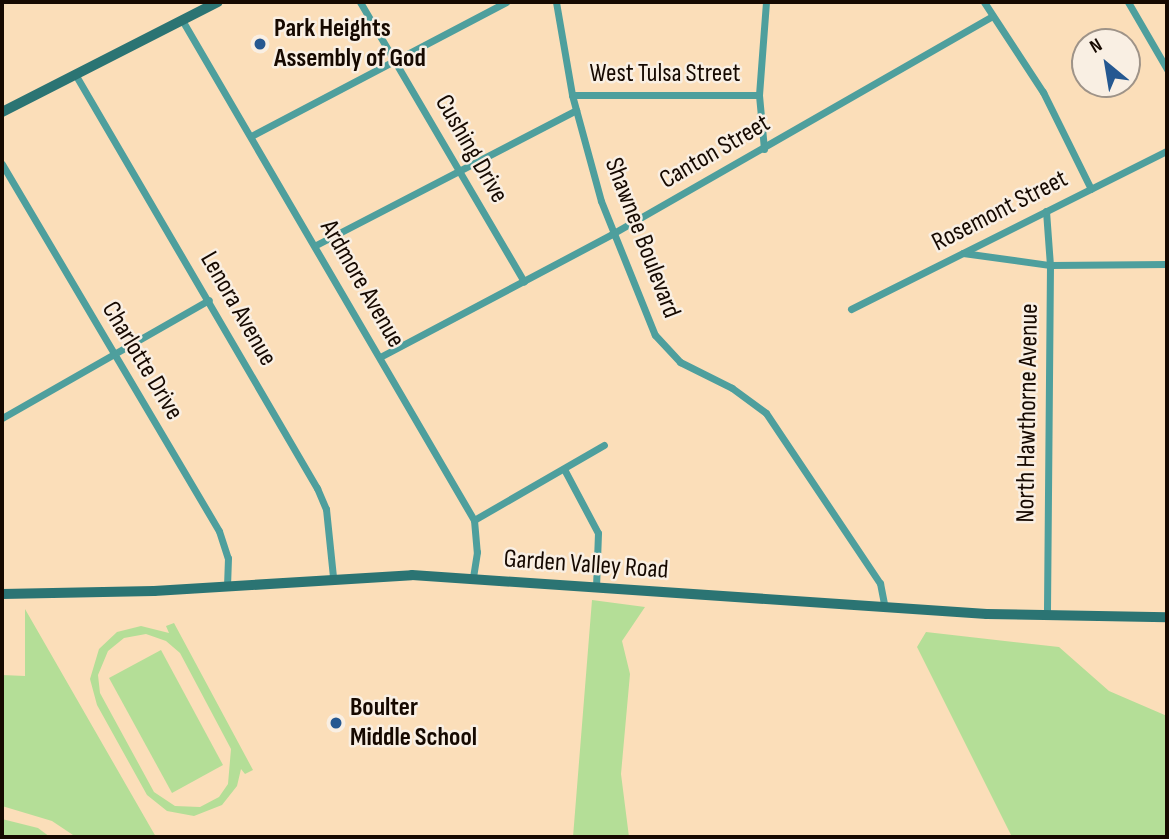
<!DOCTYPE html>
<html>
<head>
<meta charset="utf-8">
<style>
	body { margin:0 }
	#map { position:relative; width:1169px; height:839px; overflow:hidden; background:#fbdeb9; font-family:"Sofia Sans Condensed",sans-serif }
	div>[style] { position:absolute }
	.green>* { inset:0; background:#b4de97 }
	.street>* { height:7px; margin:-3.5px; padding:0 3.5px; transform-origin:3.5px; border-radius:3.5px; background:#4e9f9d }
	.secondary>* { height:10px; margin:-5px; padding:0 5px; transform-origin:5px; border-radius:5px; background:#2b7473 }
	.dots>* { width:19px; height:19px; translate:-50% -50%; box-sizing:border-box; border:4px solid #f9efe3; border-radius:50% }
	span { translate:-50% -50%; white-space:nowrap; text-align:center; line-height:1.15; -webkit-text-stroke:5px #f9efe3; paint-order:stroke }
	.poi-label { font-size:26px; color:#160900; font-weight:700 }
	.left { translate:0 -50%; text-align:left }
	.street-label { font-size:26px; color:#160900 }
	.frame { position:absolute; inset:0; border:4px solid #160900; pointer-events:none }
	.north { position:absolute; left:1071px; top:28px; width:70px; height:70px; box-sizing:border-box; background:#f9efe3; border:2px solid #9e9388; border-radius:50%; rotate:330deg; font-size:19px; font-weight:700; line-height:28px; text-align:center; color:#160900 }
	.north::after { content:''; display:block; margin:auto; width:24px; height:32px; background:#255891; clip-path:polygon(50% 0,100% 100%,50% 72%,0 100%) }
</style>
</head>
<body>
<div id="map">
	<div class="green">
		<i style="clip-path:polygon(592px 600px,645px 607px,622px 641px,630px 674px,621px 774px,629px 837px,573px 837px)"></i>
		<i style="clip-path:polygon(25px 609px,156px 837px,76px 837px,52px 821px,2px 806px,2px 675px,25px 676px)"></i>
		<i style="clip-path:polygon(evenodd,174px 623px,253px 770px,245px 774px,241px 769px,237px 786px,222px 805px,194px 816px,167px 811px,147px 795px,97px 705px,90px 679px,99px 649px,117px 632px,141px 626px,169px 633px,166px 626px,174px 623px,146px 634px,166px 641px,180px 653px,231px 749px,228px 784px,219px 797px,200px 807px,175px 806px,154px 792px,100px 693px,98px 675px,108px 651px,124px 638px,146px 634px)"></i>
		<i style="clip-path:polygon(926px 632px,1059px 647px,1109px 691px,1167px 716px,1167px 837px,1012px 837px,917px 647px)"></i>
		<i style="clip-path:polygon(161px 650px,223px 765px,172px 793px,109px 678px)"></i>
		<i style="clip-path:polygon(2px 819px,38px 828px,50px 837px,2px 837px)"></i>
	</div>
	<div class="street">
		<i style="left:360px;top:2px;width:324px;rotate:59.6deg"></i>
		<i style="left:556px;top:2px;width:94px;rotate:80.2deg"></i>
		<i style="left:572px;top:95px;width:110px;rotate:74.7deg"></i>
		<i style="left:601px;top:201px;width:144px;rotate:68.1deg"></i>
		<i style="left:655px;top:335px;width:37px;rotate:47deg"></i>
		<i style="left:680px;top:362px;width:58px;rotate:26.6deg"></i>
		<i style="left:732px;top:388px;width:42px;rotate:36.3deg"></i>
		<i style="left:766px;top:413px;width:205px;rotate:56.2deg"></i>
		<i style="left:880px;top:583px;width:25px;rotate:79deg"></i>
		<i style="left:984px;top:2px;width:108px;rotate:56.8deg"></i>
		<i style="left:1043px;top:92px;width:108px;rotate:63.7deg"></i>
		<i style="left:1128px;top:2px;width:78px;rotate:59.8deg"></i>
		<i style="left:182px;top:20px;width:579px;rotate:59.72deg"></i>
		<i style="left:474px;top:520px;width:32px;rotate:85deg"></i>
		<i style="left:477px;top:552px;width:26px;rotate:99deg"></i>
		<i style="left:75px;top:74px;width:480px;rotate:59.7deg"></i>
		<i style="left:317px;top:488px;width:23px;rotate:67deg"></i>
		<i style="left:326px;top:509px;width:68px;rotate:84.1deg"></i>
		<i style="left:572px;top:95px;width:187px"></i>
		<i style="left:251px;top:136px;width:288px;rotate:-27.7deg"></i>
		<i style="left:764px;top:149px;width:54px;rotate:-95.3deg"></i>
		<i style="left:759px;top:95px;width:93px;rotate:-85.7deg"></i>
		<i style="left:2px;top:164px;width:426px;rotate:59.4deg"></i>
		<i style="left:219px;top:531px;width:28px;rotate:72deg"></i>
		<i style="left:228px;top:558px;width:27px;rotate:92deg"></i>
		<i style="left:1046px;top:211px;width:54px;rotate:85.8deg"></i>
		<i style="left:1050px;top:265px;width:350px;rotate:90.5deg"></i>
		<i style="left:316px;top:245px;width:293px;rotate:-27.4deg"></i>
		<i style="left:963px;top:253px;width:88px;rotate:7.9deg"></i>
		<i style="left:1050px;top:265px;width:117px;rotate:-0.5deg"></i>
		<i style="left:851px;top:309px;width:353px;rotate:-26.6deg"></i>
		<i style="left:380px;top:357px;width:263px;rotate:-27.9deg"></i>
		<i style="left:612px;top:234px;width:438px;rotate:-29.8deg"></i>
		<i style="left:2px;top:418px;width:238px;rotate:-29.7deg"></i>
		<i style="left:564px;top:469px;width:72px;rotate:62deg"></i>
		<i style="left:598px;top:533px;width:54px;rotate:92.1deg"></i>
		<i style="left:474px;top:520px;width:150px;rotate:-30deg"></i>
	</div>
	<div class="secondary">
		<i style="left:2px;top:112px;width:242px;rotate:-27deg"></i>
		<i style="left:2px;top:594px;width:152px;rotate:-1.1deg"></i>
		<i style="left:154px;top:591px;width:258px;rotate:-3.5deg"></i>
		<i style="left:412px;top:575px;width:576px;rotate:3.88deg"></i>
		<i style="left:987px;top:614px;width:180px;rotate:1deg"></i>
	</div>
	<div class="dots">
		<i style="left:260px;top:44px;background:#255891"></i>
		<i style="left:336px;top:723px;background:#255891"></i>
	</div>
	<div class="poi-label">
		<span class="left" style="left:274px;top:44px">Park Heights<br>Assembly of God</span>
		<span class="left" style="left:350px;top:723px">Boulter<br>Middle School</span>
	</div>
	<div class="street-label">
		<span style="left:665px;top:74px">West Tulsa Street</span>
		<span style="left:471px;top:149px;rotate:60deg">Cushing Drive</span>
		<span style="left:715px;top:152px;rotate:-30deg">Canton Street</span>
		<span style="left:1000px;top:211px;rotate:-27deg">Rosemont Street</span>
		<span style="left:642px;top:238px;rotate:69deg">Shawnee Boulevard</span>
		<span style="left:362px;top:284px;rotate:60deg">Ardmore Avenue</span>
		<span style="left:238px;top:309px;rotate:60deg">Lenora Avenue</span>
		<span style="left:142px;top:361px;rotate:59deg">Charlotte Drive</span>
		<span style="left:1028px;top:413px;rotate:-89deg">North Hawthorne Avenue</span>
		<span style="left:586px;top:565px;rotate:4deg">Garden Valley Road</span>
	</div>
	<div class="frame"></div>
	<div class="north">N</div>
</div>
</body>
</html>
